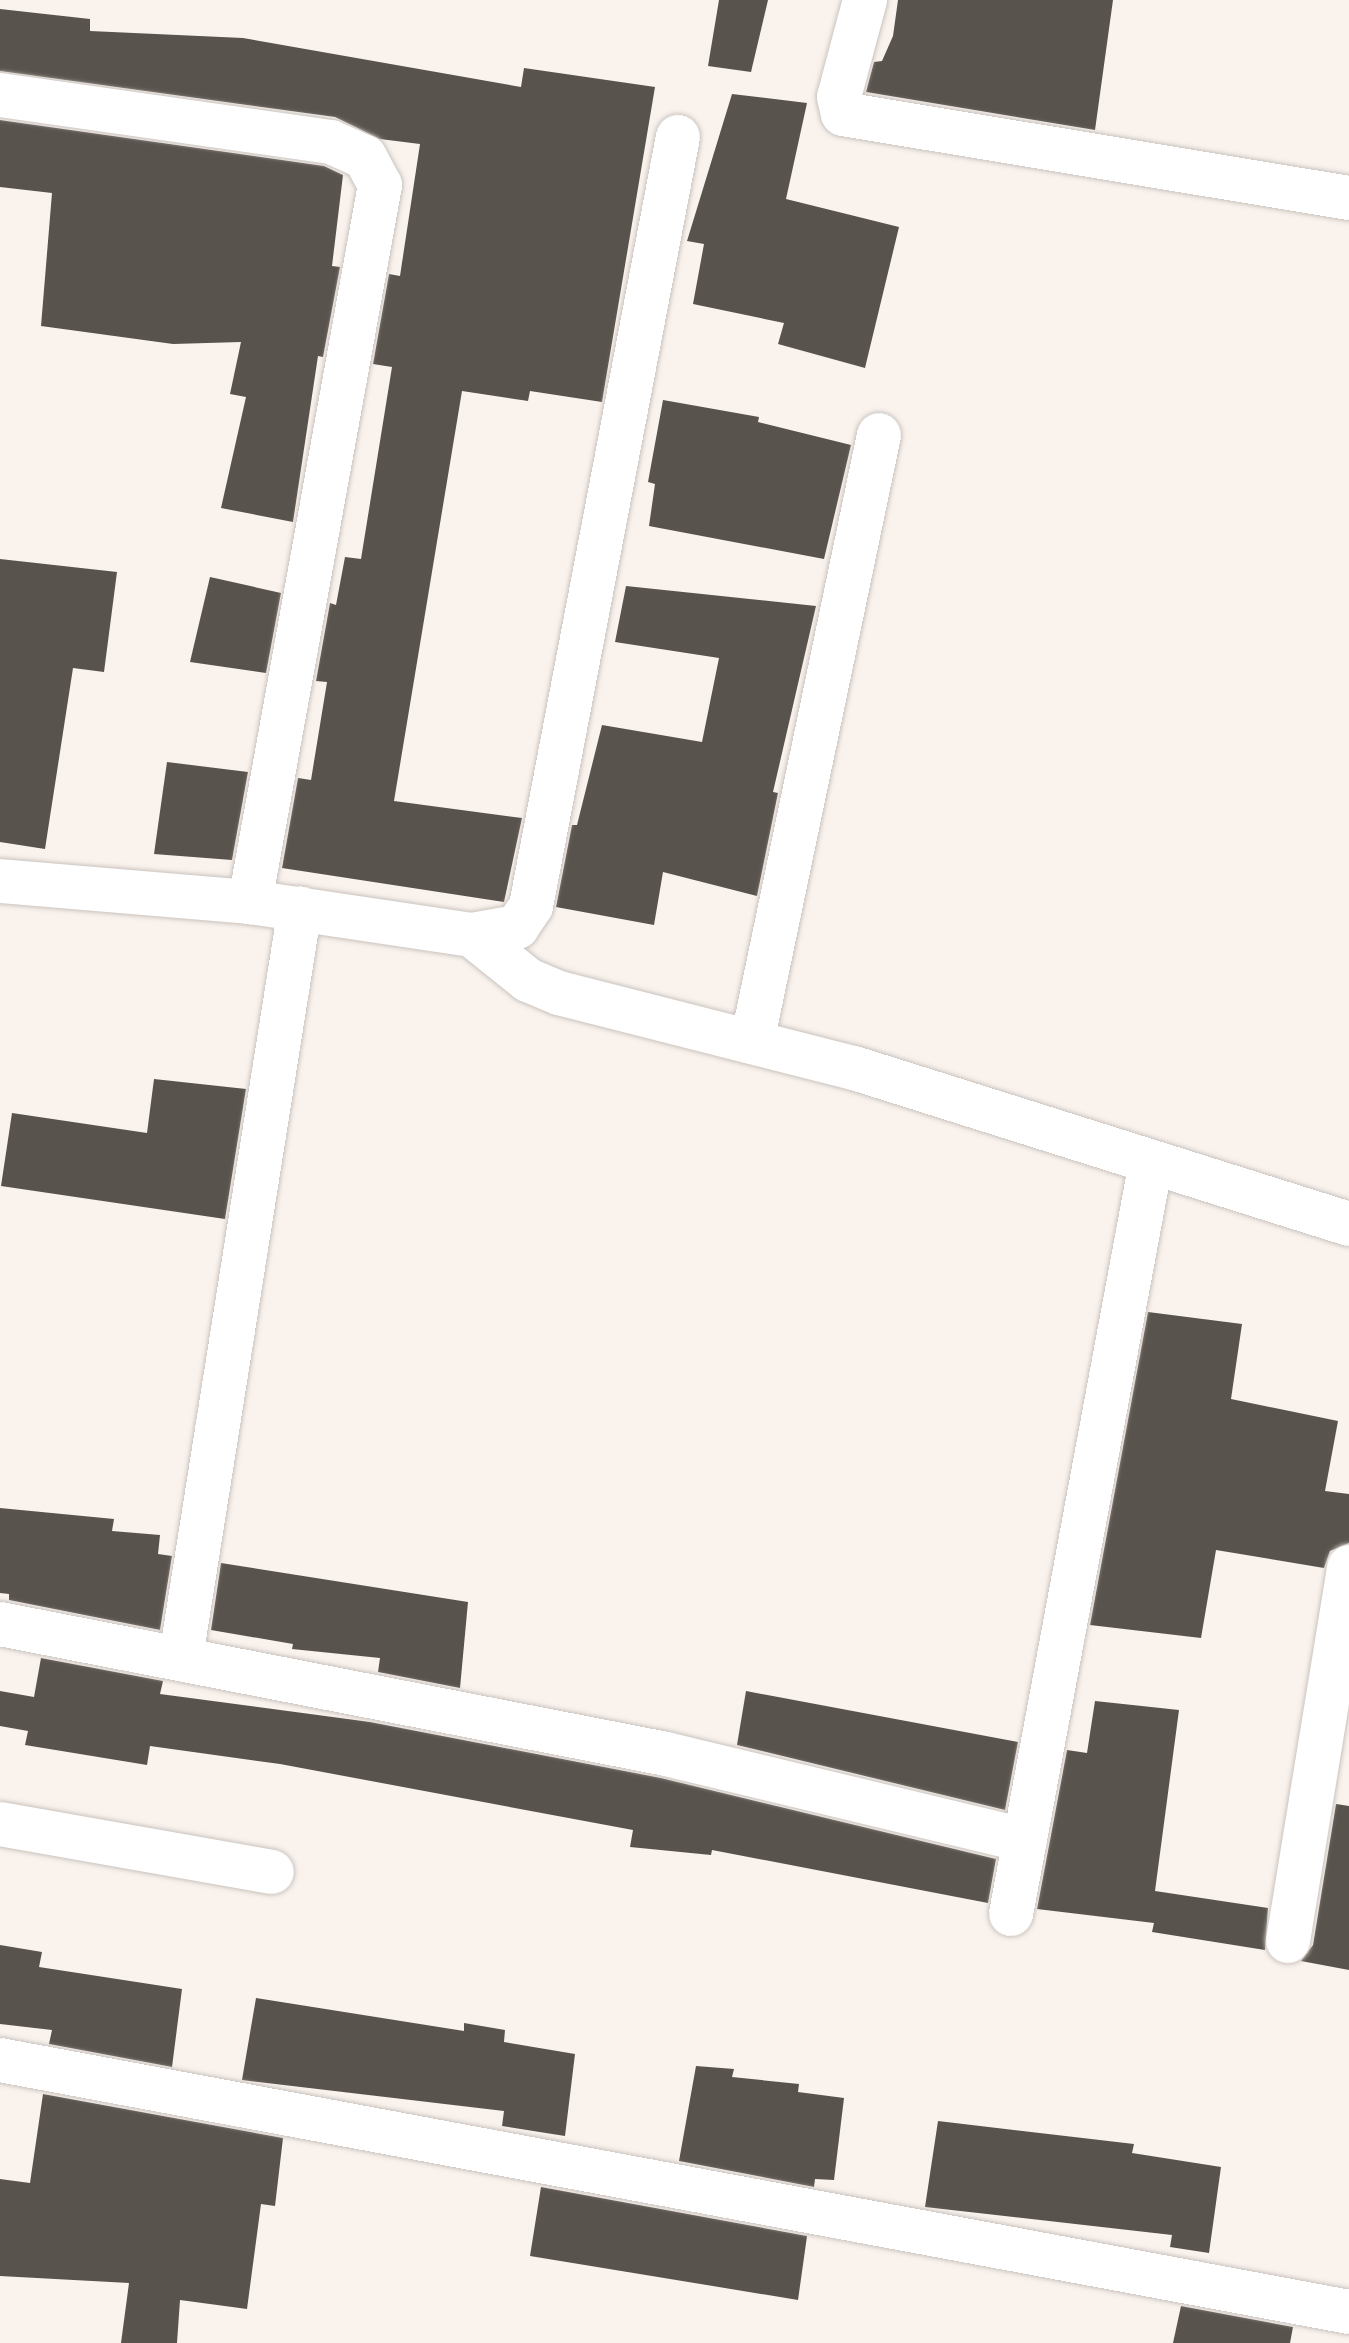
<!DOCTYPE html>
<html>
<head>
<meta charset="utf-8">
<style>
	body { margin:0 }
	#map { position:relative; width:1349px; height:2343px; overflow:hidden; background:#f9f2ed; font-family:"Crimson Pro",serif }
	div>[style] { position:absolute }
	.building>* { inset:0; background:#59534e }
	.roads { filter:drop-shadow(0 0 2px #cac3be) drop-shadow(0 0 2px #cac3be) }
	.minor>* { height:44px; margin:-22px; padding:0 22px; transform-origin:22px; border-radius:22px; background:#fff }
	span { translate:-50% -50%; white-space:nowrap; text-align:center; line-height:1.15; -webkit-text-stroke:8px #fff; paint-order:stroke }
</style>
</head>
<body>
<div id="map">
	<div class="building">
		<i style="clip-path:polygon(719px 0,768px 0,751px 72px,708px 66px)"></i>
		<i style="clip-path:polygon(898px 0,1113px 0,1095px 130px,866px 92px,874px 62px,882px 61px,893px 36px)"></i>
		<i style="clip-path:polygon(0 9px,90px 19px,90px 31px,243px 38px,521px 87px,524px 68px,655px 87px,602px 402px,530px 391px,528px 401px,462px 391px,394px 801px,522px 818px,504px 902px,282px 868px,298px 778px,311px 780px,327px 682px,316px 681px,330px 603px,336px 605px,345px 557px,361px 559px,392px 367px,373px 364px,389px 274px,400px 276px,420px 144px,380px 139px,335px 117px,0 71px)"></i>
		<i style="clip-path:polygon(732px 94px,807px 103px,786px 199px,899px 227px,865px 368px,778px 344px,784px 323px,693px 304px,704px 244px,687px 241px)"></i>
		<i style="clip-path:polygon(0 120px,324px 166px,343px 175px,332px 266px,340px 267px,323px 357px,318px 356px,293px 522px,221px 508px,246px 397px,230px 394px,241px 342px,173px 344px,41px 326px,52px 193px,0 187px)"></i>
		<i style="clip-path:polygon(663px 400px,759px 417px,758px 422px,851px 445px,824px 559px,649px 526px,655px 484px,648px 482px)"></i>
		<i style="clip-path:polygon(0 559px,117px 572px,104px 672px,73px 668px,45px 849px,0 842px)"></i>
		<i style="clip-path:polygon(210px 577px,281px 593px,266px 673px,190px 662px)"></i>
		<i style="clip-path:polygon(626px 586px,816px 606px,773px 792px,778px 793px,757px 896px,663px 872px,654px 925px,556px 907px,572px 825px,577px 825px,602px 725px,702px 742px,719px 658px,615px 642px)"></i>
		<i style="clip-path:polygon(167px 762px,248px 772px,232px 860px,154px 854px)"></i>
		<i style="clip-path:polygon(154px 1079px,246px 1089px,225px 1219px,1px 1186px,12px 1113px,147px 1133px)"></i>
		<i style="clip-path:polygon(1148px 1312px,1242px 1324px,1231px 1399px,1338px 1421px,1325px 1491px,1349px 1494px,1349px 1543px,1330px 1551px,1324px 1568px,1216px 1550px,1201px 1638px,1090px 1625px)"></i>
		<i style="clip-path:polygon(0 1508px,114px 1519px,112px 1531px,160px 1535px,158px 1554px,172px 1556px,160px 1630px,9px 1600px,9px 1594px,0 1593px)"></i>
		<i style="clip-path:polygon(221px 1563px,468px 1602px,460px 1688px,378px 1672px,380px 1658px,292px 1649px,293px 1644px,211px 1630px)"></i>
		<i style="clip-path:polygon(41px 1658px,163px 1681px,160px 1694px,370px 1722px,661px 1778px,996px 1859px,988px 1903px,712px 1850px,711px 1855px,630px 1847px,633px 1830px,280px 1764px,150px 1746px,147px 1765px,25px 1745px,28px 1731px,0 1726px,0 1691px,34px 1697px)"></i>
		<i style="clip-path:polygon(746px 1691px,1018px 1742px,1005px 1810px,737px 1745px)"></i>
		<i style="clip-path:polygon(1095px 1701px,1179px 1710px,1155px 1891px,1268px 1908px,1265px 1950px,1152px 1932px,1154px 1923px,1037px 1909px,1067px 1750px,1087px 1753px)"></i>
		<i style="clip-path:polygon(1336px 1804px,1349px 1806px,1349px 1970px,1301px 1961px,1313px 1945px)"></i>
		<i style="clip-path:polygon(0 1945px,42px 1952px,39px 1967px,182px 1989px,172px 2067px,49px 2044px,52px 2030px,0 2024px)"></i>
		<i style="clip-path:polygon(256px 1998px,464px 2031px,464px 2023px,505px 2030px,504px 2042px,575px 2054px,565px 2136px,502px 2126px,504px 2111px,242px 2080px)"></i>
		<i style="clip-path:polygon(696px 2066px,734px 2069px,732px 2077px,799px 2084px,798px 2092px,844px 2098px,834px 2180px,815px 2179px,814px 2187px,679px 2161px)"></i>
		<i style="clip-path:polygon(43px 2094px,283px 2138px,275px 2206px,261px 2204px,247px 2309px,180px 2300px,177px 2343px,121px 2343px,129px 2283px,0 2276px,0 2179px,30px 2183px)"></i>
		<i style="clip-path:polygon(938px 2121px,1134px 2144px,1132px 2153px,1221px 2167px,1209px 2253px,1170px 2247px,1172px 2235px,925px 2207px)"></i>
		<i style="clip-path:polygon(541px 2187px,807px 2236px,798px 2300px,530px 2256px)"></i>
		<i style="clip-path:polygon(1181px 2306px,1293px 2327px,1290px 2343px,1173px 2343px)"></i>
	</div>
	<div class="roads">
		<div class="minor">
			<i style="left:865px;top:0;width:100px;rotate:105deg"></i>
			<i style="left:839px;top:97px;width:17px;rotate:77deg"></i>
			<i style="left:843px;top:114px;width:513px;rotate:9.43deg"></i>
			<i style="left:0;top:95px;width:334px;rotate:8.1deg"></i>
			<i style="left:331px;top:142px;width:37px;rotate:24deg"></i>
			<i style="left:365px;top:157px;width:32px;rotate:62deg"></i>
			<i style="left:380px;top:185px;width:729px;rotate:100.28deg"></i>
			<i style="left:0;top:881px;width:251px;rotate:4.8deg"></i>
			<i style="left:250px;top:902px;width:224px;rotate:8.5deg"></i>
			<i style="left:472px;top:935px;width:72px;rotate:38.8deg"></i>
			<i style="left:528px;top:980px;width:34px;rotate:23deg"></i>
			<i style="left:559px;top:993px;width:304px;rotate:14.3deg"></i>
			<i style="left:854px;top:1068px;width:519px;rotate:17.49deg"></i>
			<i style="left:472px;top:935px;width:46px;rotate:-10.1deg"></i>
			<i style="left:517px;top:927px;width:25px;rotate:-56deg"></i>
			<i style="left:531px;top:906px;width:783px;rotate:-79.18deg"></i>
			<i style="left:752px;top:1042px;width:620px;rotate:-78.18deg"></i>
			<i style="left:0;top:1624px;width:679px;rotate:11.04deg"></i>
			<i style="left:666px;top:1754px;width:369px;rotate:13.5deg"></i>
			<i style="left:181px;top:1657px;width:758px;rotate:-80.97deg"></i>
			<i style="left:0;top:1824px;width:276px;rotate:10deg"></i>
			<i style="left:1011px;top:1914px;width:765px;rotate:-79.45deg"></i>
			<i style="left:1288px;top:1941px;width:379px;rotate:-80.7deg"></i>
			<i style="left:0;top:2060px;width:1372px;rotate:10.58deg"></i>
		</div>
	</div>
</div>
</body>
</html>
